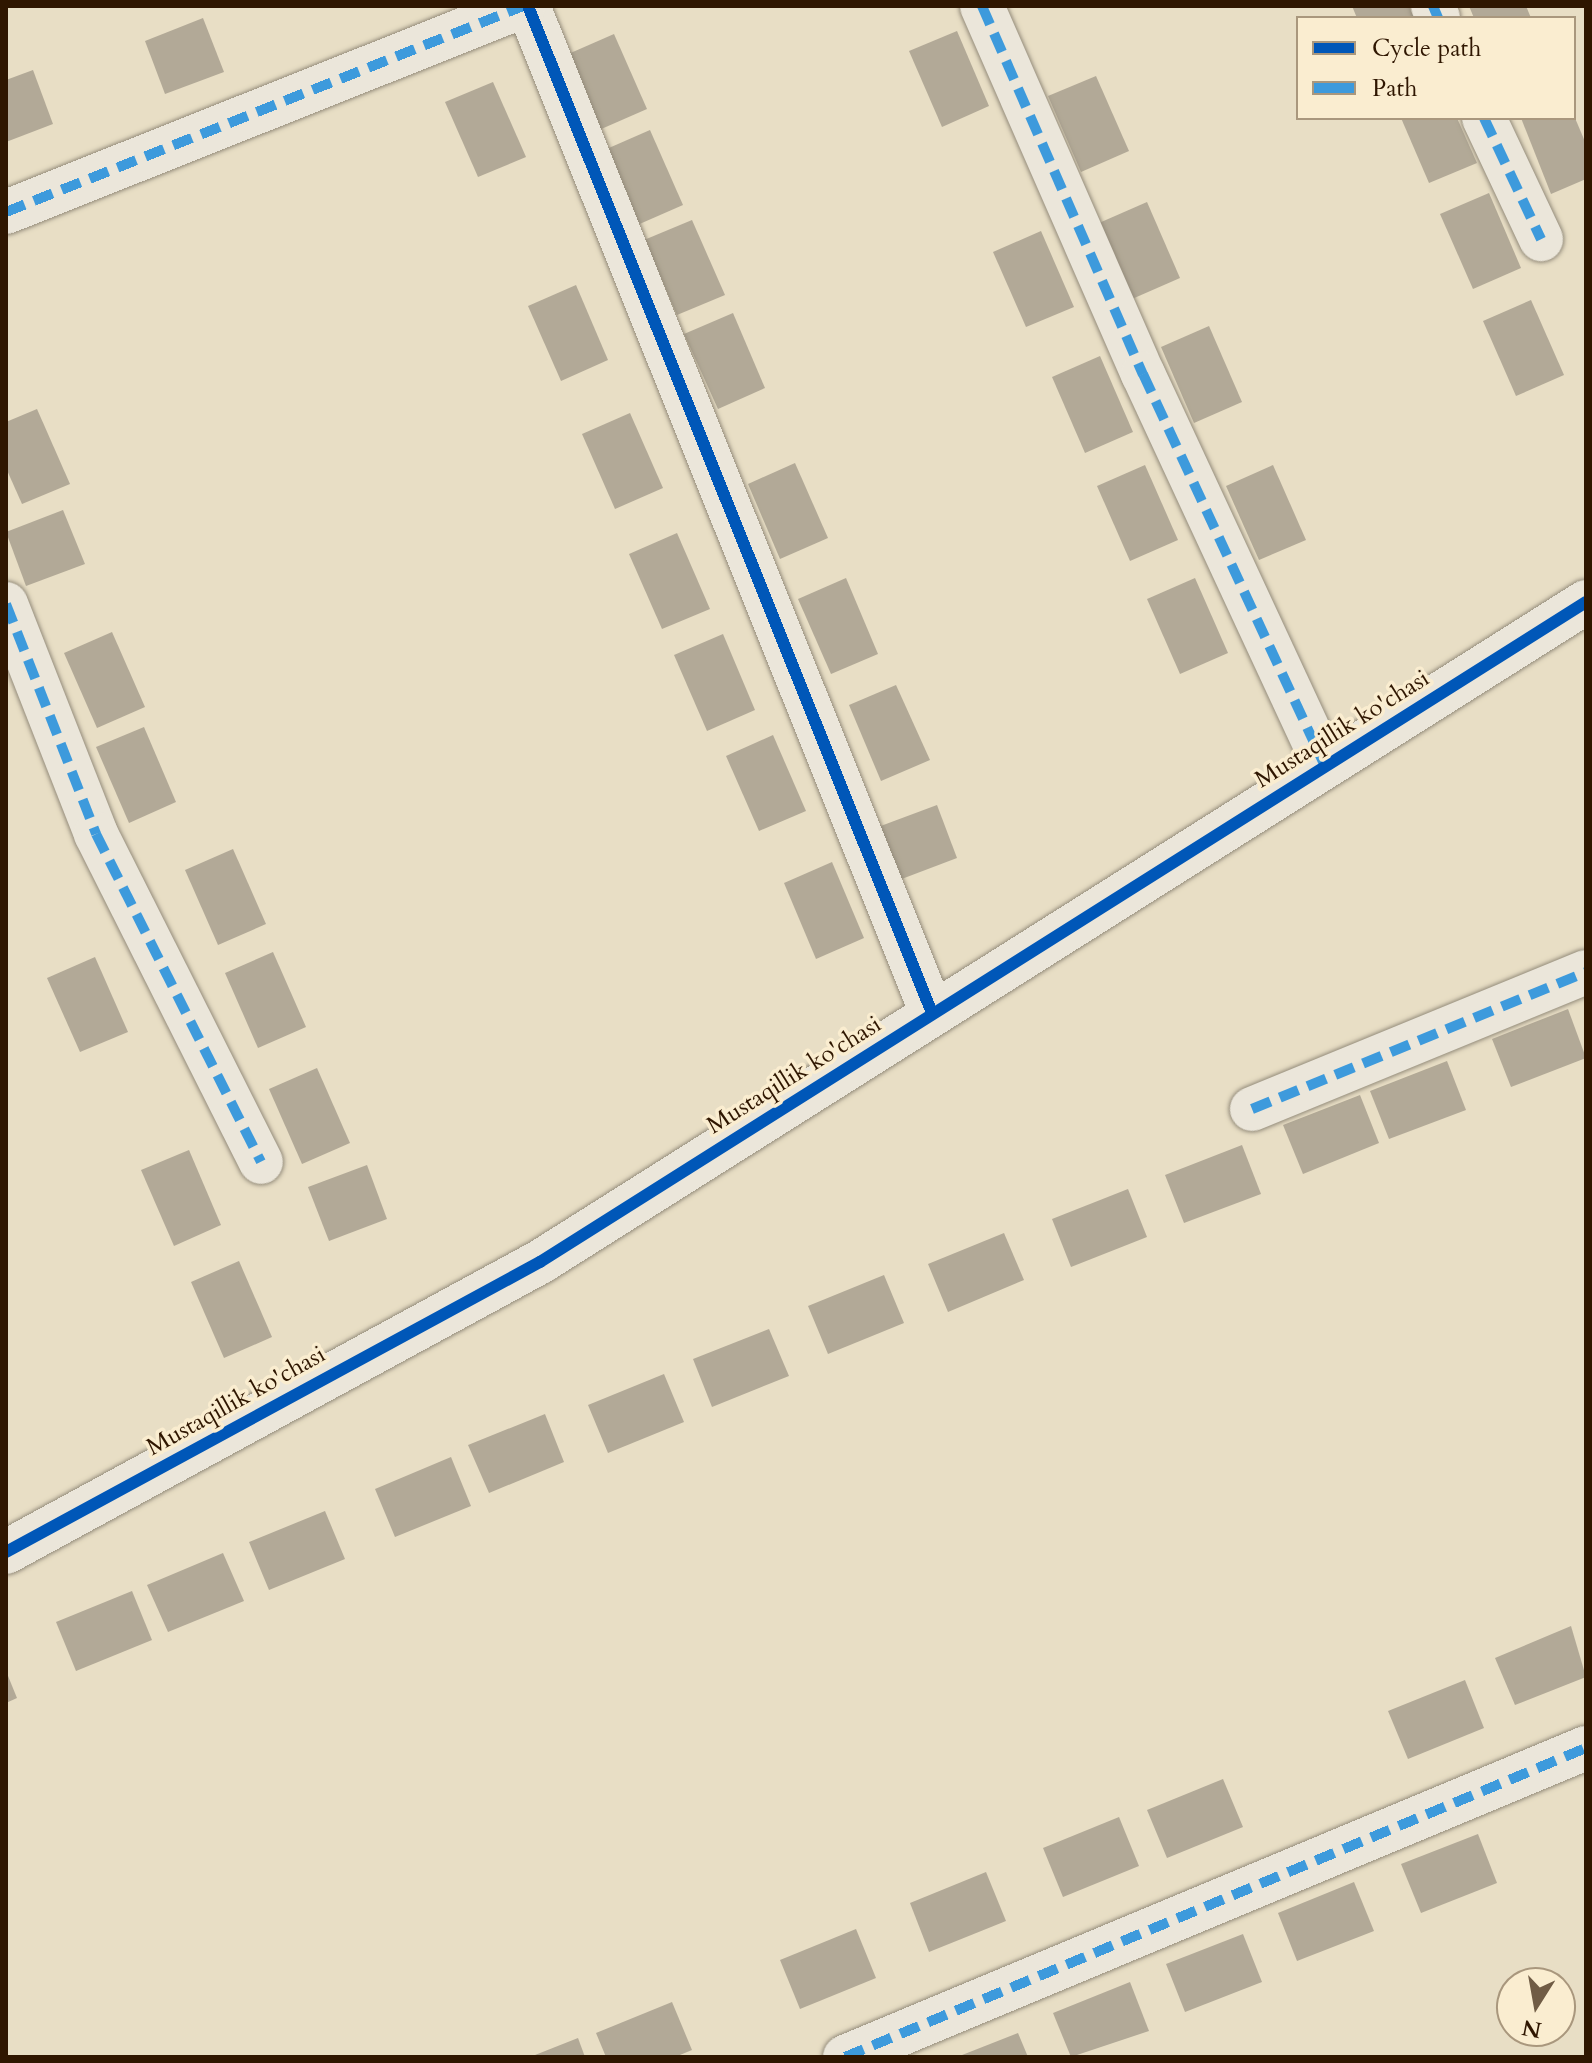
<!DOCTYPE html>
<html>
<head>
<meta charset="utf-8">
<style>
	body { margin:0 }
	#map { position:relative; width:1592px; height:2063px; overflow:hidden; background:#e8dec5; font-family:Cardo,serif }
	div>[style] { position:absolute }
	.building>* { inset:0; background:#b2a997 }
	.roads { filter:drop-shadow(0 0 2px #948c7b) drop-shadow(0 0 2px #948c7b) }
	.minor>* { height:44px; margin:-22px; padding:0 22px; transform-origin:22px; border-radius:22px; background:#ebe6da }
	.quiet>* { height:10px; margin-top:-5px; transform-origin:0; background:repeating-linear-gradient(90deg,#3d9adc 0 20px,transparent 0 30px) }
	.cycleway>* { height:12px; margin:-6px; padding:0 6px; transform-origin:6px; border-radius:6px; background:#0057b8 }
	span { translate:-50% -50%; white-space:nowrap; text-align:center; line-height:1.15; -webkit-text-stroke:7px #faedd0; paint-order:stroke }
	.street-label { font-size:24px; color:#2f1600 }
	.frame { position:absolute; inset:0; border:8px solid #2f1600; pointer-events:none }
	.legend { position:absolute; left:1296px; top:16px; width:280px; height:104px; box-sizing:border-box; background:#faedd0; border:2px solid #a9977d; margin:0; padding:10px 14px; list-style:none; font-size:24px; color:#2f1600 }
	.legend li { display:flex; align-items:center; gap:16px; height:40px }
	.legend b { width:40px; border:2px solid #a9977d }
	.north { position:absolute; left:1496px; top:1967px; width:80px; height:80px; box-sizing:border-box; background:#faedd0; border:2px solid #a9977d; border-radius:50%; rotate:191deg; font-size:22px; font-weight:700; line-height:32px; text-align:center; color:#2f1600 }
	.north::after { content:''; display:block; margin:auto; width:28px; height:36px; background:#705c45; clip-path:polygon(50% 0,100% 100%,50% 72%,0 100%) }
</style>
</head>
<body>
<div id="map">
	<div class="building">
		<i style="clip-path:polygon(1352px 6px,1409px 6px,1414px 18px,1357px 18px)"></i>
		<i style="clip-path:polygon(1469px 6px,1526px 6px,1531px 18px,1474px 18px)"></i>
		<i style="clip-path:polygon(203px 18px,224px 72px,165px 94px,145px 41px)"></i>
		<i style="clip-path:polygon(957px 31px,989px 106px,942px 127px,909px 51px)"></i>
		<i style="clip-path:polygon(614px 34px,647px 109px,599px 130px,566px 55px)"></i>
		<i style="clip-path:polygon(33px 70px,53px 124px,6px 142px,6px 80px)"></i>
		<i style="clip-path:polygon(1096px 76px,1129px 151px,1081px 172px,1048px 96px)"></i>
		<i style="clip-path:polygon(493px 82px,526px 157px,478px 177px,445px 102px)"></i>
		<i style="clip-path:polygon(1401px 118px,1457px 118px,1477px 163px,1429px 183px)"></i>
		<i style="clip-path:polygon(1521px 118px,1575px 118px,1586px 144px,1586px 179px,1551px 194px)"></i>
		<i style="clip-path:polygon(650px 130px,683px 205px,635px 226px,602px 151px)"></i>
		<i style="clip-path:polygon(1489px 193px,1521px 268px,1473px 289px,1440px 214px)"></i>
		<i style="clip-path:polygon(1147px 202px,1180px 278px,1132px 299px,1099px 223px)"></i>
		<i style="clip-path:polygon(692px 220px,725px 295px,677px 315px,644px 240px)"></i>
		<i style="clip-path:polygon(1041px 231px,1074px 307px,1026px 327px,993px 252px)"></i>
		<i style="clip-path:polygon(576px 285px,608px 360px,561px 381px,528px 306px)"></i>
		<i style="clip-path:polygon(1531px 300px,1564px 375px,1516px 396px,1483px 321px)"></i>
		<i style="clip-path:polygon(733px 313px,765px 388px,718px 409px,684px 334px)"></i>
		<i style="clip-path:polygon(1209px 326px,1242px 402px,1194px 423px,1161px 347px)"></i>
		<i style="clip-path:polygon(1100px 356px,1133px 432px,1085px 453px,1052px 377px)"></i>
		<i style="clip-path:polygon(37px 409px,70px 484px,22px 504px,6px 468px,6px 422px)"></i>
		<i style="clip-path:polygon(630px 413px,663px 488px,615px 509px,582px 434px)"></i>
		<i style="clip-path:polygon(795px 463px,828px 538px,780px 559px,748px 484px)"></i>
		<i style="clip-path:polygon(1145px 465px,1178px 540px,1130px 561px,1097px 486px)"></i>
		<i style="clip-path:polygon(1273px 465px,1306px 540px,1259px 560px,1226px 486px)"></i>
		<i style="clip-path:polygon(63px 510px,85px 564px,26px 586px,6px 532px)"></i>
		<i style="clip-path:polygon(677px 533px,710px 609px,662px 629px,629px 554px)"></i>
		<i style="clip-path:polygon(846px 578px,878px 654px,831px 674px,798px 599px)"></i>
		<i style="clip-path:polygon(1195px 578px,1228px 653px,1180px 674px,1147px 599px)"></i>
		<i style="clip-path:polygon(112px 632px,145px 707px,97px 728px,64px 653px)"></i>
		<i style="clip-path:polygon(723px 634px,755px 710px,707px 731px,674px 655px)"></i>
		<i style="clip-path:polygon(896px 685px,930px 760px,881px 781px,849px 705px)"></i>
		<i style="clip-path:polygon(144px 727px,176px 802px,129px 823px,96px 747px)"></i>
		<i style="clip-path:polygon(773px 735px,806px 811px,759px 831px,726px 756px)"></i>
		<i style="clip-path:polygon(937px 805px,957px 858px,899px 880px,878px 827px)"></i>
		<i style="clip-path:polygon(233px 849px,266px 924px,218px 945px,185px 870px)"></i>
		<i style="clip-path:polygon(832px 862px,864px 938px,816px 959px,784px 883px)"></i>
		<i style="clip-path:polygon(273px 952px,306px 1027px,258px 1048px,225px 973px)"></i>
		<i style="clip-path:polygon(95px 957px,128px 1032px,80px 1052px,47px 978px)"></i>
		<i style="clip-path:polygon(1568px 1009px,1586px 1058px,1511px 1087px,1492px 1039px)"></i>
		<i style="clip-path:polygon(1447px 1061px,1466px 1110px,1389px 1139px,1370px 1091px)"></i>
		<i style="clip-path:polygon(317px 1068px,350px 1143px,302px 1164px,269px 1089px)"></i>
		<i style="clip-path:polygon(1360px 1095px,1379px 1143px,1303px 1174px,1283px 1125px)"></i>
		<i style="clip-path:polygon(1242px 1145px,1261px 1194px,1184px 1223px,1165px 1175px)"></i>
		<i style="clip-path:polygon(189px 1150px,221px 1225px,174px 1246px,141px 1170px)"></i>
		<i style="clip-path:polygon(367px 1165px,387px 1219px,329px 1241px,308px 1187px)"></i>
		<i style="clip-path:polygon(1128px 1189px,1147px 1237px,1071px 1267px,1052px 1219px)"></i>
		<i style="clip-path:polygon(1004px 1233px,1024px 1280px,948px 1312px,928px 1264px)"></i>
		<i style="clip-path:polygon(239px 1261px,272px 1337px,224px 1358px,191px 1282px)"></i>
		<i style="clip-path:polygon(884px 1275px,904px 1323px,828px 1354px,808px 1306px)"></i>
		<i style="clip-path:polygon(769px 1329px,789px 1376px,712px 1407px,693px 1359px)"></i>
		<i style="clip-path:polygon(664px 1374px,684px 1422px,608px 1453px,588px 1405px)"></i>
		<i style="clip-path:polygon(545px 1414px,564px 1462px,489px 1493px,468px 1445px)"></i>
		<i style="clip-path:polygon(451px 1457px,471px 1506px,395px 1537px,375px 1489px)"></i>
		<i style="clip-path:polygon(325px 1511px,345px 1559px,269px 1590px,249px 1542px)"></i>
		<i style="clip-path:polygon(223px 1553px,244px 1601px,168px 1632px,147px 1585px)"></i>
		<i style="clip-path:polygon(132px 1591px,152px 1640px,76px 1671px,56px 1622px)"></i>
		<i style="clip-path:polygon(1571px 1626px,1586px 1677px,1515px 1705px,1495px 1658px)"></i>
		<i style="clip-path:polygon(6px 1671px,17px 1698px,6px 1703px)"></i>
		<i style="clip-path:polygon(1465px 1680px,1484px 1728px,1408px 1759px,1388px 1711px)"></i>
		<i style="clip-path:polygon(1223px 1779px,1243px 1827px,1167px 1858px,1147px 1810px)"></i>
		<i style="clip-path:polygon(1119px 1817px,1139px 1866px,1063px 1897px,1043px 1848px)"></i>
		<i style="clip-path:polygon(1478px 1834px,1497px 1883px,1421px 1913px,1401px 1864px)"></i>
		<i style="clip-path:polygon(986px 1872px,1006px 1921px,929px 1952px,910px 1903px)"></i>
		<i style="clip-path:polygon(1354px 1882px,1374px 1931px,1297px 1961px,1278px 1913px)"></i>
		<i style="clip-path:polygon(856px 1929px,876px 1978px,800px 2009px,780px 1960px)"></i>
		<i style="clip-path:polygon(1243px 1934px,1262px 1982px,1185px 2012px,1166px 1964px)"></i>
		<i style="clip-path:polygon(1130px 1982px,1149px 2031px,1071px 2057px,1053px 2013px)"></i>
		<i style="clip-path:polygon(672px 2002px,692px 2050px,675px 2057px,606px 2057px,596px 2033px)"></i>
		<i style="clip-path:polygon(1018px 2033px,1028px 2057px,957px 2057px)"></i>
		<i style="clip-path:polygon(578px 2038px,585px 2057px,530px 2057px)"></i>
	</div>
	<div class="roads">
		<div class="minor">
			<i style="left:528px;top:6px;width:1085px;rotate:68.14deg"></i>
			<i style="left:982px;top:6px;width:402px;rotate:66.4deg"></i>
			<i style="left:1143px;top:374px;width:432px;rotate:65.1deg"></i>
			<i style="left:1433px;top:6px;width:13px;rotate:67deg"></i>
			<i style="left:1484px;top:118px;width:134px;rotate:64.8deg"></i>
			<i style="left:6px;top:212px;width:557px;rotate:-21.72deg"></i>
			<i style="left:6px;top:604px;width:247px;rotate:68.6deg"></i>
			<i style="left:96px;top:834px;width:367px;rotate:63.3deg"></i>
			<i style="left:1252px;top:1109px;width:361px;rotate:-22.3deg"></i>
			<i style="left:6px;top:1552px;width:608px;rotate:-28.51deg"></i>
			<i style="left:540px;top:1262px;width:1237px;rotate:-32.25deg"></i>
			<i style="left:845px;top:2057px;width:803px;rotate:-22.64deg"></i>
		</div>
	</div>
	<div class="quiet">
		<i style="left:982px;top:6px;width:402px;rotate:66.4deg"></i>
		<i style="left:1143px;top:374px;width:432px;rotate:65.1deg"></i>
		<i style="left:1433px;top:6px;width:13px;rotate:67deg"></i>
		<i style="left:1484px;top:118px;width:134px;rotate:64.8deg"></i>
		<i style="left:6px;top:212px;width:557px;rotate:-21.72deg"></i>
		<i style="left:6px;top:604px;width:247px;rotate:68.6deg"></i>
		<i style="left:96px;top:834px;width:367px;rotate:63.3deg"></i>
		<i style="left:1252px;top:1109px;width:361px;rotate:-22.3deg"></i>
		<i style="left:845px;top:2057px;width:803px;rotate:-22.64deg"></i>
	</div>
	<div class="cycleway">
		<i style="left:528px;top:6px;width:1085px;rotate:68.14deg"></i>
		<i style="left:6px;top:1552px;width:608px;rotate:-28.51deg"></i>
		<i style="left:540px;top:1262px;width:1237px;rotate:-32.25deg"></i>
	</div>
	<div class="street-label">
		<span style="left:1342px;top:729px;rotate:-32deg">Mustaqillik ko'chasi</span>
		<span style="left:794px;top:1075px;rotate:-32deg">Mustaqillik ko'chasi</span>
		<span style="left:236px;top:1401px;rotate:-29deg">Mustaqillik ko'chasi</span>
	</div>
	<div class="frame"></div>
	<ul class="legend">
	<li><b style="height:10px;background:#0057b8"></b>Cycle path</li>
	<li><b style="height:10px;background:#3d9adc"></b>Path</li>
	</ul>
	<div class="north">N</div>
</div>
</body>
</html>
